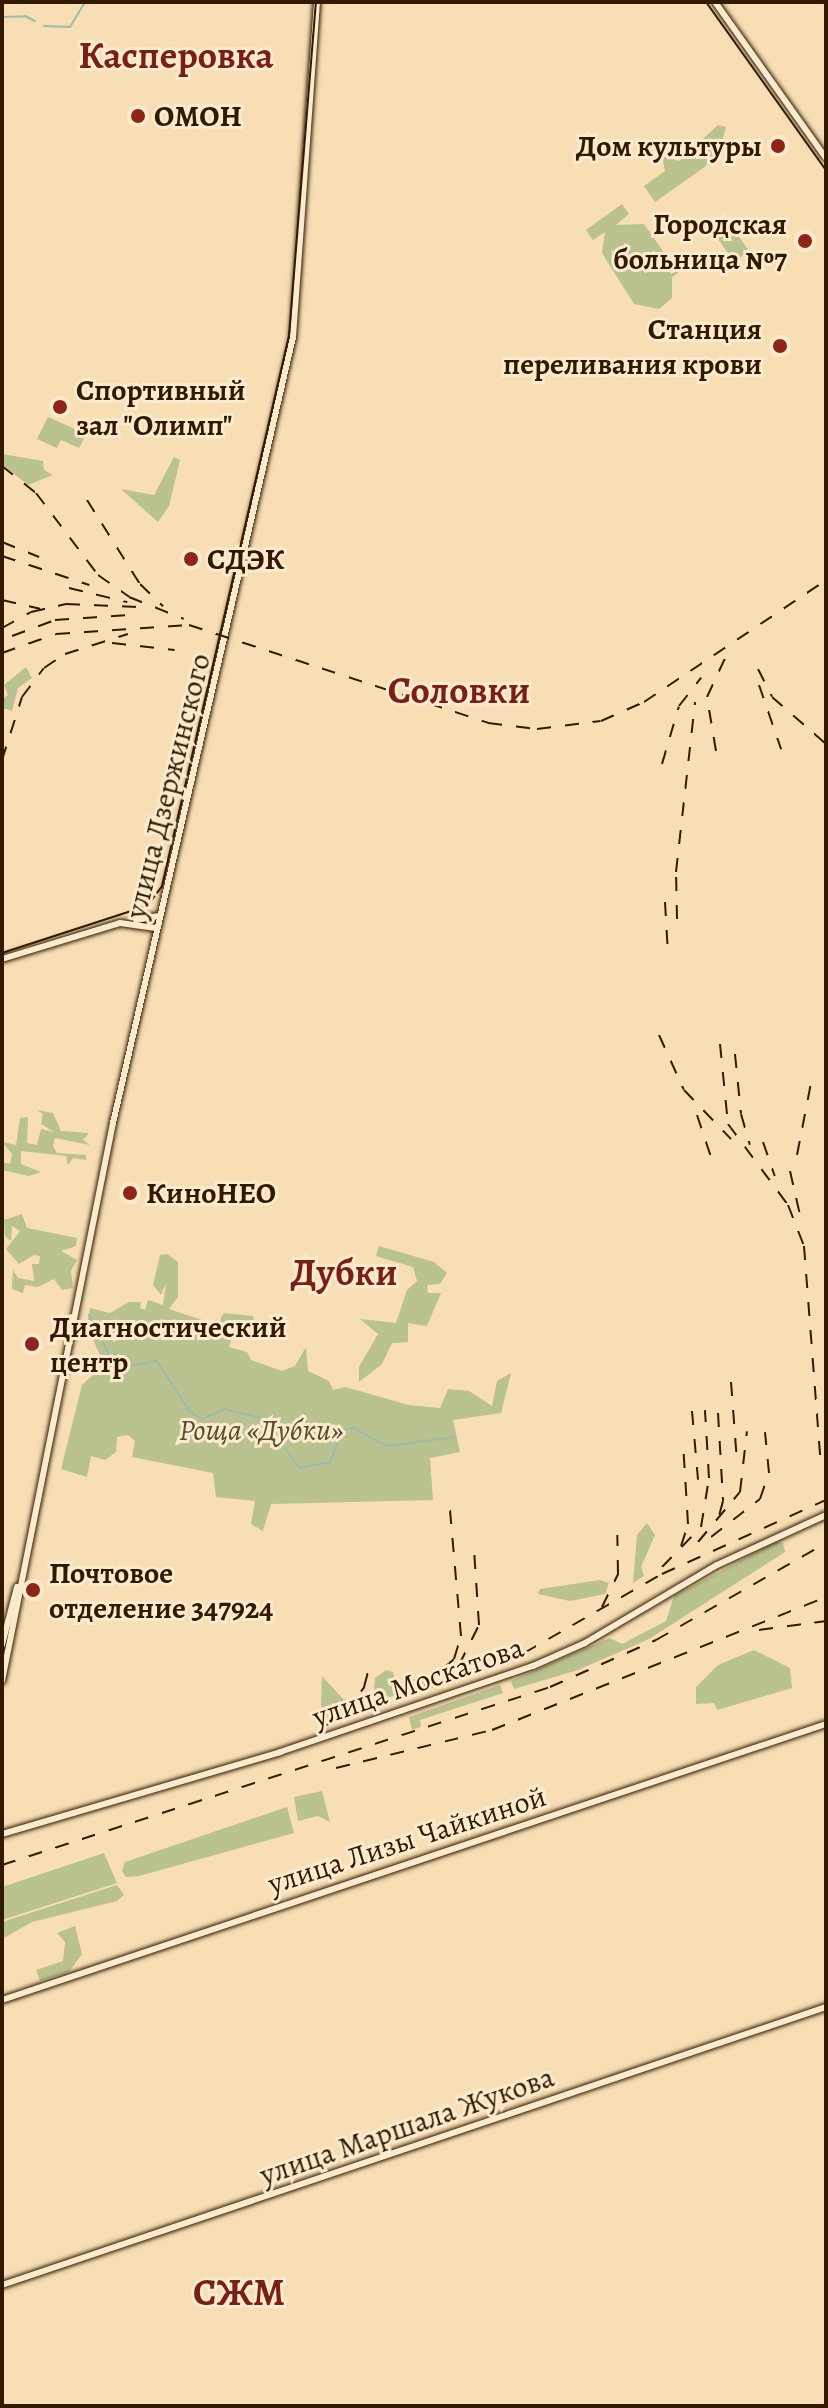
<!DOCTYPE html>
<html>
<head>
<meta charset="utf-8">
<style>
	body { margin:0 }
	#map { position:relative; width:828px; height:2408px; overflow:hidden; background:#f7deb4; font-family:Alegreya,serif }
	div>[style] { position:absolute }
	.green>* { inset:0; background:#bac28f }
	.stream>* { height:2px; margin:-1px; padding:0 1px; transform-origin:1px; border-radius:1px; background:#9dbcac }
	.roads { filter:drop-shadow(0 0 2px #311a01) drop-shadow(0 0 2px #311a01) }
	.secondary>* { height:6px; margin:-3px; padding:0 3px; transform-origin:3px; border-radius:3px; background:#faeace }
	.tram>* { height:2px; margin:-1px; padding:0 1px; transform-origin:1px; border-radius:1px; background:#311a01 }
	.rail>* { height:2px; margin-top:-1px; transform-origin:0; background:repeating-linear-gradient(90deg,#311a01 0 14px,transparent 0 28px) }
	.dots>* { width:22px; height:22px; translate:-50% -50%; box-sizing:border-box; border:4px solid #faeace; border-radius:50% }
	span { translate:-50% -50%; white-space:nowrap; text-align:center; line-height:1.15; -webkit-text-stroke:6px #faeace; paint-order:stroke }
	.poi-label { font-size:30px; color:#311a01; font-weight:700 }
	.left { translate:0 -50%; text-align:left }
	.right { translate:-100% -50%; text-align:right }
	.street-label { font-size:30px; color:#311a01 }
	.park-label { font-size:30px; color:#5a4c2c; font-style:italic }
	.district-label { font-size:38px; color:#7a1f14; font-weight:700 }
	.frame { position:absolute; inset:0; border:4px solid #311a01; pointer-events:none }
</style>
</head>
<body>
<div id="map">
	<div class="green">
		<i style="clip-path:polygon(718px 125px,726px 127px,718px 157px,708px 158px,706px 166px,655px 202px,644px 186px,665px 171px,662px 156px,679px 161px)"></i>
		<i style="clip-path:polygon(622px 204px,629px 214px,616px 225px,644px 224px,678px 273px,672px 277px,672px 298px,659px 309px,634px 304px,602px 253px,605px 232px,593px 240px,586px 230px)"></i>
		<i style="clip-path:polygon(727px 220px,749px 251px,734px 262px,712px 230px)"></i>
		<i style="clip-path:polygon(48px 417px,86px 434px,79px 448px,61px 440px,57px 448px,37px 439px)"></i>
		<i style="clip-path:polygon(2px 454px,43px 461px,44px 470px,53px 475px,28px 485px,2px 464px)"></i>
		<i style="clip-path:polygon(174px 457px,180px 460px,169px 506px,158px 522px,121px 489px,154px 495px)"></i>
		<i style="clip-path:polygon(26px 667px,32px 678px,18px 688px,12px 711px,3px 708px,2px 699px,8px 695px,4px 685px)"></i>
		<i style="clip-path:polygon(37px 1110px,53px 1113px,61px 1131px,89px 1133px,83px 1140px,90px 1145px,55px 1138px,53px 1146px,57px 1153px,86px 1155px,86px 1160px,73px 1158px,68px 1165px,66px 1156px,21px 1151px,21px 1164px,41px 1172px,29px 1176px,2px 1170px,2px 1162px,10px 1164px,12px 1154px,2px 1142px,16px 1145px,20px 1118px,28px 1117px,27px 1143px,37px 1145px,41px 1129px,54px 1132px,41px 1124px,43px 1114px)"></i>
		<i style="clip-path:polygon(22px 1214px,27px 1228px,77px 1238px,76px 1246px,61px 1251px,77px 1260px,71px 1271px,73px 1288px,62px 1290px,54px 1279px,38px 1287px,25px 1285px,23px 1293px,12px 1289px,13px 1270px,18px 1278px,34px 1281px,32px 1264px,39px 1264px,40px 1256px,34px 1255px,19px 1264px,6px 1249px,20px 1231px,12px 1226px,11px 1241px,5px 1236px,4px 1220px)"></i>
		<i style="clip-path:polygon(379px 1246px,434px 1262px,447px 1273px,440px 1284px,427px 1285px,428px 1293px,441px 1293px,427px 1326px,408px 1323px,408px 1342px,392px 1343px,382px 1364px,359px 1382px,359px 1367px,378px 1334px,360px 1319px,396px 1323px,407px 1290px,417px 1281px,413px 1267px,376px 1256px)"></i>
		<i style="clip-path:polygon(167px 1254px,178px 1262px,178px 1297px,169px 1309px,217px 1325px,224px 1313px,253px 1316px,255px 1325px,251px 1329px,236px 1326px,229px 1347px,247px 1352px,251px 1360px,282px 1371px,295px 1366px,306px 1347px,308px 1371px,329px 1381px,333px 1390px,345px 1387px,409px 1405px,440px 1408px,448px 1389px,469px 1391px,492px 1406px,497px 1381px,511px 1373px,501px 1413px,453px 1420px,460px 1452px,430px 1458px,433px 1500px,271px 1504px,263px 1531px,251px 1524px,255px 1501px,216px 1497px,213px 1473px,132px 1457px,135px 1441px,128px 1435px,117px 1437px,116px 1452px,105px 1460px,91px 1456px,87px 1477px,61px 1469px,82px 1385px,104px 1365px,87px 1325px,90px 1308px,110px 1313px,129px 1302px,141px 1302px,140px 1308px,145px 1310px,148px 1300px,163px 1305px,166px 1283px,161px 1295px,153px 1285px,160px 1255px)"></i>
		<i style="clip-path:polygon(647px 1523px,655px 1535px,641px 1567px,644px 1576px,633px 1583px,637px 1535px)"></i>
		<i style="clip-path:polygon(776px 1542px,783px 1543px,785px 1552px,649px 1639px,578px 1670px,514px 1689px,511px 1681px,610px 1638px,622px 1644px,666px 1621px,674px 1596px)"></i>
		<i style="clip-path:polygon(600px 1580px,609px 1583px,605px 1594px,570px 1601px,538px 1594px,540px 1589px)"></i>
		<i style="clip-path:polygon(754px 1650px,790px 1668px,792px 1688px,717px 1710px,714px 1703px,696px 1704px,696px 1687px,718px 1665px)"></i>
		<i style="clip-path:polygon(386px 1670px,393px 1672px,396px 1684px,435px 1673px,419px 1687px,373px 1703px,375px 1678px)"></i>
		<i style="clip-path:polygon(322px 1676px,343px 1699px,353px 1700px,328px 1721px,321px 1705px)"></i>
		<i style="clip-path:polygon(500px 1685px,503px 1693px,420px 1720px,421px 1727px,412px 1730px,409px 1717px)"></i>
		<i style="clip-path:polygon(322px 1791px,330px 1822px,318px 1816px,298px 1821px,294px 1797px)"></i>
		<i style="clip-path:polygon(287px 1807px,294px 1833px,139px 1876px,126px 1877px,122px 1871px,125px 1862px)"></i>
		<i style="clip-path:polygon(104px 1853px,117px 1883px,2px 1920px,2px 1887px)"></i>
		<i style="clip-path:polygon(117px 1885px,124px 1895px,117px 1901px,32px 1922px,2px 1939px,2px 1922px)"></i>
		<i style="clip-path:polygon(75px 1926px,82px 1954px,69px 1972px,40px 1981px,36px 1970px,63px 1961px,65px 1942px,57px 1933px)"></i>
	</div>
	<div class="stream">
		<i style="left:2px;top:17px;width:23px;rotate:-2deg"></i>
		<i style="left:25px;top:16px;width:11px;rotate:27deg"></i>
		<i style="left:44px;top:26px;width:26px;rotate:2deg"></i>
		<i style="left:70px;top:27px;width:29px;rotate:-59deg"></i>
		<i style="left:89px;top:1315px;width:59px;rotate:63deg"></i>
		<i style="left:116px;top:1368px;width:42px;rotate:-9.7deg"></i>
		<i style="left:157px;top:1361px;width:61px;rotate:57.1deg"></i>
		<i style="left:190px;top:1412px;width:14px;rotate:30deg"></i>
		<i style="left:202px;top:1419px;width:25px;rotate:-23deg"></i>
		<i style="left:225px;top:1409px;width:41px;rotate:14deg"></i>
		<i style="left:265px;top:1419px;width:60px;rotate:55.2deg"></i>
		<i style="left:299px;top:1468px;width:32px;rotate:-11deg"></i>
		<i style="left:330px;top:1462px;width:35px;rotate:-68deg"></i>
		<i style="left:343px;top:1430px;width:10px;rotate:-11deg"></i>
		<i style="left:353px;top:1428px;width:38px;rotate:28deg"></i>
		<i style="left:387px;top:1446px;width:68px;rotate:-7.7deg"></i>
	</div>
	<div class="roads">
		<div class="secondary">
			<i style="left:715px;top:2px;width:191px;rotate:54.6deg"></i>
			<i style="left:136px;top:920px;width:23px;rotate:-10deg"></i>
			<i style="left:2px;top:959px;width:123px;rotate:-17deg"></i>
			<i style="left:120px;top:923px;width:36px;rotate:8deg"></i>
			<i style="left:2px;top:1645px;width:60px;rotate:-75.5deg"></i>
			<i style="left:2px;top:1681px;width:569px;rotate:-78.75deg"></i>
			<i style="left:113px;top:1123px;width:806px;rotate:-77.1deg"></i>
			<i style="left:293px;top:337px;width:336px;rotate:-85.9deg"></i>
			<i style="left:2px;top:1834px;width:290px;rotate:-16.4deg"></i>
			<i style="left:280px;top:1752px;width:267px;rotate:-18.8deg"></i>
			<i style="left:533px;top:1666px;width:57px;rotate:-23.9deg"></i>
			<i style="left:585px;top:1643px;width:153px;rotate:-30.6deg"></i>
			<i style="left:717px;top:1565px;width:120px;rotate:-24.6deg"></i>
			<i style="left:2px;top:2000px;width:869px;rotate:-18.52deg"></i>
			<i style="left:2px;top:2285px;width:870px;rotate:-18.64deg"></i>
		</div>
	</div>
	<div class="tram">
		<i style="left:706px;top:2px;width:206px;rotate:54.5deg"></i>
		<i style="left:2px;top:953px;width:152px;rotate:-18deg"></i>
		<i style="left:147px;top:906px;width:25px;rotate:-53deg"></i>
		<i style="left:162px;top:886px;width:564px;rotate:-77deg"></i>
		<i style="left:289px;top:336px;width:335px;rotate:-85.4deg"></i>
	</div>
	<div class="rail">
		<i style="left:2px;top:466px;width:43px;rotate:38.5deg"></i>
		<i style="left:36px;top:493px;width:103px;rotate:52.9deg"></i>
		<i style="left:98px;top:575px;width:38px;rotate:35deg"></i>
		<i style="left:129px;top:597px;width:59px;rotate:21.8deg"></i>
		<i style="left:87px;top:500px;width:99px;rotate:57.8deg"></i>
		<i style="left:140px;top:584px;width:32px;rotate:44deg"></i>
		<i style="left:2px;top:542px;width:40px;rotate:22deg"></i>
		<i style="left:2px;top:556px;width:92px;rotate:18.4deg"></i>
		<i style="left:69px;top:588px;width:60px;rotate:13.6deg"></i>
		<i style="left:2px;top:600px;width:39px;rotate:13deg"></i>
		<i style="left:2px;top:628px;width:33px;rotate:-29deg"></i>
		<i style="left:31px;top:612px;width:36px;rotate:-13deg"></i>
		<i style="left:66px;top:604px;width:72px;rotate:2.4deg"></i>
		<i style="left:12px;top:636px;width:46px;rotate:-20.4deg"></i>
		<i style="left:55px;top:620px;width:74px;rotate:-3.9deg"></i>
		<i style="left:112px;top:643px;width:63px;rotate:6.3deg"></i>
		<i style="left:2px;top:653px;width:57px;rotate:-19.4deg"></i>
		<i style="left:56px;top:634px;width:133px;rotate:-3.9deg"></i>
		<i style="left:189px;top:625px;width:315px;rotate:18.1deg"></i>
		<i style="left:488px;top:723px;width:49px;rotate:7deg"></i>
		<i style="left:537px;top:729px;width:64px;rotate:-7.1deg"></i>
		<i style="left:601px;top:721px;width:47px;rotate:-23.8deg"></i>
		<i style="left:644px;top:702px;width:219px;rotate:-33.8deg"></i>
		<i style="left:758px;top:669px;width:31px;rotate:63deg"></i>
		<i style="left:772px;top:697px;width:72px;rotate:41deg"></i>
		<i style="left:759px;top:685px;width:68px;rotate:71deg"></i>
		<i style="left:716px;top:751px;width:55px;rotate:-99.5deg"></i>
		<i style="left:707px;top:697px;width:50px;rotate:-65deg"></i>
		<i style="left:2px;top:760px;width:66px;rotate:-72.4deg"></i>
		<i style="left:22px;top:697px;width:36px;rotate:-53deg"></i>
		<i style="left:44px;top:668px;width:25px;rotate:-34deg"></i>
		<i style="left:65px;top:654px;width:66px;rotate:-17.6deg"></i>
		<i style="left:662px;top:764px;width:60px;rotate:-73.7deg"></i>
		<i style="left:679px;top:706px;width:36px;rotate:-52deg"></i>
		<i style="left:665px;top:902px;width:52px;rotate:86.7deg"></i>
		<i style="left:677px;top:919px;width:47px;rotate:-91.2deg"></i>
		<i style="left:676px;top:872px;width:171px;rotate:-83.6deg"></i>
		<i style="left:659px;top:1035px;width:60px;rotate:65.6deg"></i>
		<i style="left:684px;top:1090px;width:68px;rotate:46.2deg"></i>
		<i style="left:720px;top:1044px;width:80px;rotate:84.3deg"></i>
		<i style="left:728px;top:1124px;width:101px;rotate:53.5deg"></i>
		<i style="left:788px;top:1205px;width:44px;rotate:68.7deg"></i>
		<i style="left:804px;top:1246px;width:210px;rotate:85.6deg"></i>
		<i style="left:735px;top:1054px;width:60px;rotate:84.3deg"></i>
		<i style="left:741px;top:1114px;width:32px;rotate:74deg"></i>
		<i style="left:697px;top:1115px;width:44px;rotate:71.6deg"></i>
		<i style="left:763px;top:1142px;width:36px;rotate:71deg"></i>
		<i style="left:797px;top:1155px;width:78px;rotate:-79deg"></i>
		<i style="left:790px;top:1171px;width:45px;rotate:77.2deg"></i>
		<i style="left:731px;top:1382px;width:79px;rotate:85.7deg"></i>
		<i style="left:692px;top:1411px;width:69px;rotate:85deg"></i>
		<i style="left:718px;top:1413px;width:88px;rotate:86.7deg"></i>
		<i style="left:723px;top:1501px;width:20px;rotate:105deg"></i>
		<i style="left:711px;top:1537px;width:62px;rotate:-37.8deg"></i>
		<i style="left:760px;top:1499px;width:28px;rotate:-71deg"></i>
		<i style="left:769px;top:1473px;width:41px;rotate:-95.6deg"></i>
		<i style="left:698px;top:1542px;width:65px;rotate:-50deg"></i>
		<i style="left:740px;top:1492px;width:61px;rotate:-83.5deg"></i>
		<i style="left:681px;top:1546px;width:23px;rotate:-72deg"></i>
		<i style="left:688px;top:1524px;width:81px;rotate:-93.5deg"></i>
		<i style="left:662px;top:1567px;width:56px;rotate:-45.7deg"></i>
		<i style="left:701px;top:1527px;width:50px;rotate:-80.7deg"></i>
		<i style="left:709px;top:1478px;width:68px;rotate:-93.4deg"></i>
		<i style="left:602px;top:1607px;width:37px;rotate:-64deg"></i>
		<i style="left:618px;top:1574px;width:39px;rotate:-91deg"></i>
		<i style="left:759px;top:1630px;width:68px;rotate:-7.7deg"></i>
		<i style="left:459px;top:1665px;width:45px;rotate:-63.4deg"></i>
		<i style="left:479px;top:1625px;width:76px;rotate:-93.8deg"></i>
		<i style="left:424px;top:1686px;width:40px;rotate:-42deg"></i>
		<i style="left:454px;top:1659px;width:24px;rotate:-73deg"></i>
		<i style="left:461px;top:1636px;width:139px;rotate:-95deg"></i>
		<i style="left:344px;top:1714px;width:34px;rotate:-53deg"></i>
		<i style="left:364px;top:1687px;width:23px;rotate:-75deg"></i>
		<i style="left:323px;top:1726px;width:214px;rotate:-20deg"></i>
		<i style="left:524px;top:1653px;width:159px;rotate:-29.8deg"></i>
		<i style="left:662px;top:1574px;width:180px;rotate:-24.3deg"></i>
		<i style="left:336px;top:1768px;width:161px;rotate:-13.7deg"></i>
		<i style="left:492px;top:1730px;width:360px;rotate:-21.7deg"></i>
		<i style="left:2px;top:1865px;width:576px;rotate:-17.99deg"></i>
		<i style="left:550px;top:1687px;width:116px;rotate:-23.9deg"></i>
		<i style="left:656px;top:1640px;width:196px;rotate:-29.7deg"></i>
	</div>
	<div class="dots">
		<i style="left:138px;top:116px;background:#8f2418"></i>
		<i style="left:778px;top:146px;background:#8f2418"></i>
		<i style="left:805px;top:241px;background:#8f2418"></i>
		<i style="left:780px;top:346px;background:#8f2418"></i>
		<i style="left:60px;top:407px;background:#8f2418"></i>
		<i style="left:191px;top:559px;background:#8f2418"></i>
		<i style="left:130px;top:1193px;background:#8f2418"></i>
		<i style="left:32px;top:1344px;background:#8f2418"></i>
		<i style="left:33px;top:1590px;background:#8f2418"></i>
	</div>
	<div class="poi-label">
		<span class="left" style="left:154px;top:116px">ОМОН</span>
		<span class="right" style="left:762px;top:146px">Дом культуры</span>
		<span class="right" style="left:787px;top:241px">Городская<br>больница №7</span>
		<span class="right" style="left:762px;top:346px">Станция<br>переливания крови</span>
		<span class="left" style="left:76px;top:407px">Спортивный<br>зал "Олимп"</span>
		<span class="left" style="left:207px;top:559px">СДЭК</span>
		<span class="left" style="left:146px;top:1193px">КиноНЕО</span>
		<span class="left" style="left:50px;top:1344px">Диагностический<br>центр</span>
		<span class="left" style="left:49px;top:1590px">Почтовое<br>отделение 347924</span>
	</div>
	<div class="street-label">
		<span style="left:168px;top:786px;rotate:-76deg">улица Дзержинского</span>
		<span style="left:418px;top:1682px;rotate:-19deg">улица Москатова</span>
		<span style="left:407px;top:1840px;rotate:-18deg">улица Лизы Чайкиной</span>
		<span style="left:407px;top:2126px;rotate:-19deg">улица Маршала Жукова</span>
	</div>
	<div class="park-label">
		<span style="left:261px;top:1430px">Роща «Дубки»</span>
	</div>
	<div class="district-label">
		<span style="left:176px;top:56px">Касперовка</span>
		<span style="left:459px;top:691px">Соловки</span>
		<span style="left:344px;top:1273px">Дубки</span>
		<span style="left:239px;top:2293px">СЖМ</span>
	</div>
	<div class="frame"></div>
</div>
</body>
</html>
